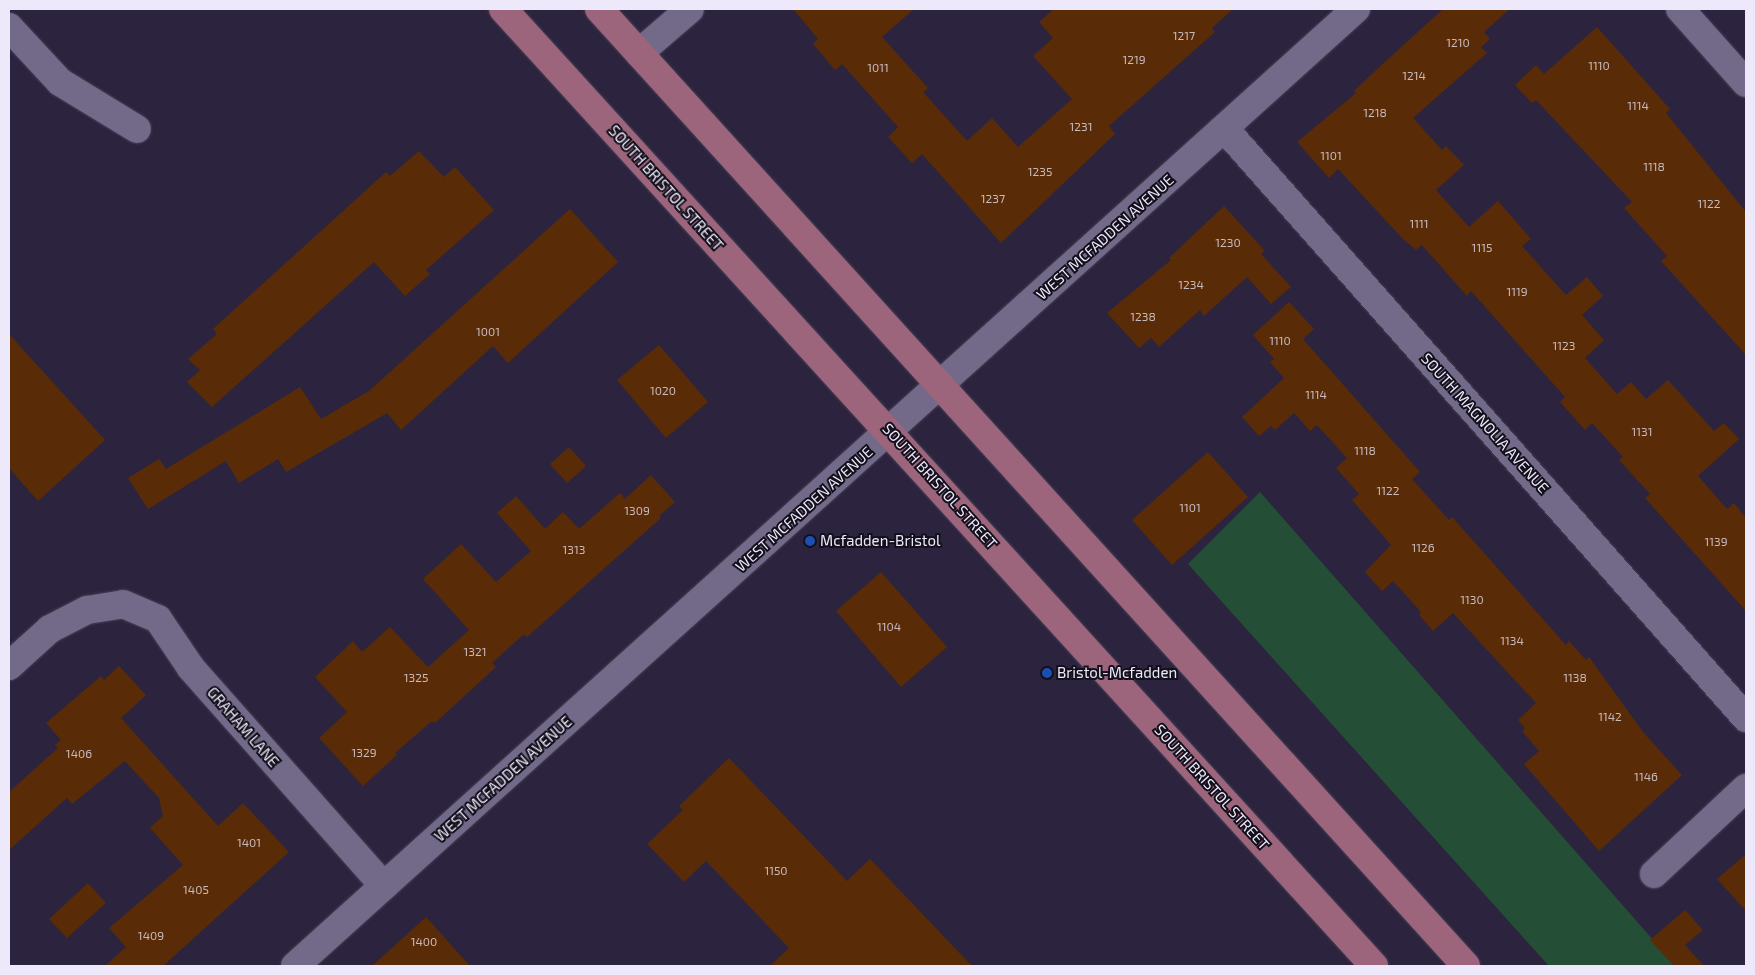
<!DOCTYPE html>
<html>
<head>
<meta charset="utf-8">
<style>
	body { margin:0 }
	#map { position:relative; width:1755px; height:975px; overflow:hidden; background:#2c243e; font-family:"Exo 2",sans-serif }
	div>[style] { position:absolute }
	.green>* { inset:0; background:#254e36 }
	.building>* { inset:0; background:#592b07 }
	.roads { filter:drop-shadow(0 0 1px #494158) drop-shadow(0 0 1px #494158) }
	.minor>* { height:28px; margin:-14px; padding:0 14px; transform-origin:14px; border-radius:14px; background:#726a88 }
	.tertiary>* { height:28px; margin:-14px; padding:0 14px; transform-origin:14px; border-radius:14px; background:#726a88 }
	.primary>* { height:28px; margin:-14px; padding:0 14px; transform-origin:14px; border-radius:14px; background:#9d657c }
	.dots>* { width:14px; height:14px; translate:-50% -50%; box-sizing:border-box; border:2px solid #13101c; border-radius:50% }
	span { translate:-50% -50%; white-space:nowrap; text-align:center; line-height:1.15; -webkit-text-stroke:4px #13101c; paint-order:stroke }
	.number-label { font-size:12px; color:#c8babd }
	.number-label span { -webkit-text-stroke-width:0 }
	.street-label { font-size:15px; color:#ede9fa }
	.poi-label { font-size:15px; color:#ede9fa }
	.left { translate:0 -50%; text-align:left }
	.frame { position:absolute; inset:0; border:10px solid #ede9fa; pointer-events:none }
</style>
</head>
<body>
<div id="map">
	<div class="green">
		<i style="clip-path:polygon(1260px 492px,1676px 966px,1549px 966px,1188px 564px)"></i>
	</div>
	<div class="building">
		<i style="clip-path:polygon(793px 9px,914px 9px,882px 37px,928px 88px,923px 92px,967px 141px,992px 118px,1018px 147px,1072px 99px,1033px 56px,1053px 38px,1039px 22px,1054px 9px,1233px 9px,1212px 28px,1215px 32px,1109px 126px,1115px 134px,1001px 243px,922px 154px,912px 163px,888px 137px,898px 127px,842px 64px,835px 70px,813px 44px,818px 39px)"></i>
		<i style="clip-path:polygon(1443px 9px,1510px 9px,1484px 32px,1490px 39px,1481px 47px,1487px 53px,1413px 118px,1442px 150px,1446px 146px,1464px 165px,1436px 190px,1469px 227px,1498px 201px,1531px 239px,1522px 246px,1566px 295px,1587px 277px,1603px 296px,1582px 315px,1604px 340px,1585px 358px,1617px 394px,1631px 382px,1646px 399px,1668px 380px,1714px 431px,1724px 423px,1739px 439px,1698px 476px,1727px 509px,1734px 503px,1746px 518px,1746px 611px,1645px 498px,1650px 494px,1619px 460px,1623px 457px,1592px 423px,1585px 430px,1560px 402px,1565px 397px,1471px 291px,1467px 296px,1422px 245px,1416px 250px,1403px 239px,1338px 169px,1329px 178px,1297px 142px,1356px 93px,1354px 91px,1376px 70px)"></i>
		<i style="clip-path:polygon(1597px 27px,1670px 109px,1666px 113px,1746px 212px,1746px 355px,1661px 261px,1667px 256px,1624px 208px,1632px 202px,1536px 100px,1532px 103px,1515px 85px,1536px 65px,1544px 74px)"></i>
		<i style="clip-path:polygon(419px 151px,444px 177px,455px 167px,494px 210px,426px 270px,430px 274px,405px 296px,374px 262px,212px 407px,187px 382px,200px 370px,188px 359px,217px 334px,213px 329px,386px 172px,390px 176px)"></i>
		<i style="clip-path:polygon(1224px 206px,1265px 251px,1261px 254px,1291px 287px,1271px 304px,1247px 277px,1204px 316px,1200px 310px,1159px 347px,1151px 338px,1139px 348px,1107px 313px,1171px 260px,1169px 258px)"></i>
		<i style="clip-path:polygon(570px 209px,618px 262px,508px 363px,493px 346px,401px 430px,387px 413px,286px 472px,278px 459px,239px 483px,226px 461px,148px 509px,128px 478px,159px 459px,166px 469px,300px 387px,321px 419px,369px 391px)"></i>
		<i style="clip-path:polygon(1289px 302px,1314px 329px,1303px 339px,1420px 472px,1412px 479px,1449px 520px,1452px 517px,1566px 645px,1569px 641px,1586px 660px,1589px 657px,1643px 732px,1682px 775px,1599px 851px,1524px 764px,1539px 751px,1522px 731px,1525px 728px,1518px 720px,1536px 703px,1453px 613px,1433px 631px,1419px 615px,1421px 612px,1393px 581px,1382px 591px,1365px 572px,1391px 545px,1352px 500px,1359px 494px,1336px 468px,1347px 458px,1317px 425px,1310px 431px,1294px 413px,1275px 430px,1271px 426px,1259px 436px,1242px 417px,1284px 378px,1270px 362px,1274px 359px,1253px 335px)"></i>
		<i style="clip-path:polygon(9px 334px,105px 440px,38px 501px,9px 468px)"></i>
		<i style="clip-path:polygon(659px 345px,708px 402px,666px 438px,617px 380px)"></i>
		<i style="clip-path:polygon(569px 447px,586px 466px,567px 483px,550px 464px)"></i>
		<i style="clip-path:polygon(1208px 452px,1248px 497px,1172px 565px,1132px 520px)"></i>
		<i style="clip-path:polygon(651px 475px,675px 502px,659px 516px,661px 518px,527px 637px,524px 634px,492px 663px,496px 667px,435px 723px,432px 721px,395px 753px,397px 755px,363px 786px,319px 738px,347px 712px,315px 677px,353px 641px,362px 652px,390px 627px,428px 667px,469px 630px,423px 579px,461px 544px,496px 582px,531px 551px,497px 513px,516px 496px,545px 529px,563px 512px,579px 529px,620px 493px,625px 499px)"></i>
		<i style="clip-path:polygon(881px 572px,947px 647px,901px 687px,836px 611px)"></i>
		<i style="clip-path:polygon(119px 666px,146px 695px,121px 718px,218px 826px,243px 803px,289px 852px,163px 966px,105px 966px,126px 947px,109px 928px,183px 865px,150px 828px,163px 816px,159px 798px,125px 761px,72px 804px,67px 798px,9px 850px,9px 792px,58px 748px,55px 745px,61px 740px,46px 723px,101px 676px,104px 680px)"></i>
		<i style="clip-path:polygon(729px 758px,847px 881px,870px 859px,972px 966px,770px 966px,789px 948px,706px 861px,684px 882px,647px 844px,683px 810px,679px 806px)"></i>
		<i style="clip-path:polygon(1746px 854px,1746px 911px,1717px 879px)"></i>
		<i style="clip-path:polygon(88px 883px,106px 903px,67px 938px,49px 919px)"></i>
		<i style="clip-path:polygon(1685px 910px,1703px 930px,1685px 945px,1704px 966px,1674px 966px,1650px 940px)"></i>
		<i style="clip-path:polygon(426px 917px,470px 966px,372px 966px)"></i>
	</div>
	<div class="roads">
		<div class="minor">
			<i style="left:1680px;top:9px;width:99px;rotate:48.3deg"></i>
			<i style="left:9px;top:27px;width:75px;rotate:47.2deg"></i>
			<i style="left:60px;top:82px;width:90px;rotate:31.4deg"></i>
			<i style="left:639px;top:53px;width:67px;rotate:-40.8deg"></i>
			<i style="left:1224px;top:128px;width:788px;rotate:48.5deg"></i>
			<i style="left:9px;top:666px;width:55px;rotate:-42.1deg"></i>
			<i style="left:50px;top:629px;width:42px;rotate:-27.2deg"></i>
			<i style="left:87px;top:610px;width:36px;rotate:-9deg"></i>
			<i style="left:123px;top:604px;width:38px;rotate:23deg"></i>
			<i style="left:158px;top:619px;width:59px;rotate:56deg"></i>
			<i style="left:191px;top:668px;width:291px;rotate:48.5deg"></i>
			<i style="left:1654px;top:874px;width:126px;rotate:-43.1deg"></i>
		</div>
		<div class="tertiary">
			<i style="left:295px;top:966px;width:1429px;rotate:-42.05deg"></i>
		</div>
		<div class="primary">
			<i style="left:503px;top:9px;width:1294px;rotate:47.69deg"></i>
			<i style="left:599px;top:9px;width:1291px;rotate:47.82deg"></i>
		</div>
	</div>
	<div class="dots">
		<i style="left:810px;top:541px;background:#1a4fb4"></i>
		<i style="left:1047px;top:673px;background:#1a4fb4"></i>
	</div>
	<div class="number-label">
		<span style="left:1184px;top:36px">1217</span>
		<span style="left:1458px;top:43px">1210</span>
		<span style="left:1134px;top:60px">1219</span>
		<span style="left:1599px;top:66px">1110</span>
		<span style="left:878px;top:68px">1011</span>
		<span style="left:1414px;top:76px">1214</span>
		<span style="left:1638px;top:106px">1114</span>
		<span style="left:1375px;top:113px">1218</span>
		<span style="left:1081px;top:127px">1231</span>
		<span style="left:1331px;top:156px">1101</span>
		<span style="left:1654px;top:167px">1118</span>
		<span style="left:1040px;top:172px">1235</span>
		<span style="left:993px;top:199px">1237</span>
		<span style="left:1709px;top:204px">1122</span>
		<span style="left:1419px;top:224px">1111</span>
		<span style="left:1228px;top:243px">1230</span>
		<span style="left:1482px;top:248px">1115</span>
		<span style="left:1191px;top:285px">1234</span>
		<span style="left:1517px;top:292px">1119</span>
		<span style="left:1143px;top:317px">1238</span>
		<span style="left:488px;top:332px">1001</span>
		<span style="left:1280px;top:341px">1110</span>
		<span style="left:1564px;top:346px">1123</span>
		<span style="left:663px;top:391px">1020</span>
		<span style="left:1316px;top:395px">1114</span>
		<span style="left:1642px;top:432px">1131</span>
		<span style="left:1365px;top:451px">1118</span>
		<span style="left:1388px;top:491px">1122</span>
		<span style="left:1190px;top:508px">1101</span>
		<span style="left:637px;top:511px">1309</span>
		<span style="left:1716px;top:542px">1139</span>
		<span style="left:1423px;top:548px">1126</span>
		<span style="left:574px;top:550px">1313</span>
		<span style="left:1472px;top:600px">1130</span>
		<span style="left:889px;top:627px">1104</span>
		<span style="left:1512px;top:641px">1134</span>
		<span style="left:475px;top:652px">1321</span>
		<span style="left:416px;top:678px">1325</span>
		<span style="left:1575px;top:678px">1138</span>
		<span style="left:1610px;top:717px">1142</span>
		<span style="left:364px;top:753px">1329</span>
		<span style="left:79px;top:754px">1406</span>
		<span style="left:1646px;top:777px">1146</span>
		<span style="left:249px;top:843px">1401</span>
		<span style="left:776px;top:871px">1150</span>
		<span style="left:196px;top:890px">1405</span>
		<span style="left:151px;top:936px">1409</span>
		<span style="left:424px;top:942px">1400</span>
	</div>
	<div class="street-label">
		<span style="left:666px;top:188px;rotate:48deg">SOUTH BRISTOL STREET</span>
		<span style="left:1105px;top:237px;rotate:-42deg">WEST MCFADDEN AVENUE</span>
		<span style="left:1485px;top:423px;rotate:48deg">SOUTH MAGNOLIA AVENUE</span>
		<span style="left:940px;top:486px;rotate:48deg">SOUTH BRISTOL STREET</span>
		<span style="left:804px;top:509px;rotate:-42deg">WEST MCFADDEN AVENUE</span>
		<span style="left:243px;top:727px;rotate:49deg">GRAHAM LANE</span>
		<span style="left:503px;top:779px;rotate:-42deg">WEST MCFADDEN AVENUE</span>
		<span style="left:1212px;top:787px;rotate:48deg">SOUTH BRISTOL STREET</span>
	</div>
	<div class="poi-label">
		<span class="left" style="left:820px;top:541px">Mcfadden-Bristol</span>
		<span class="left" style="left:1057px;top:673px">Bristol-Mcfadden</span>
	</div>
	<div class="frame"></div>
</div>
</body>
</html>
